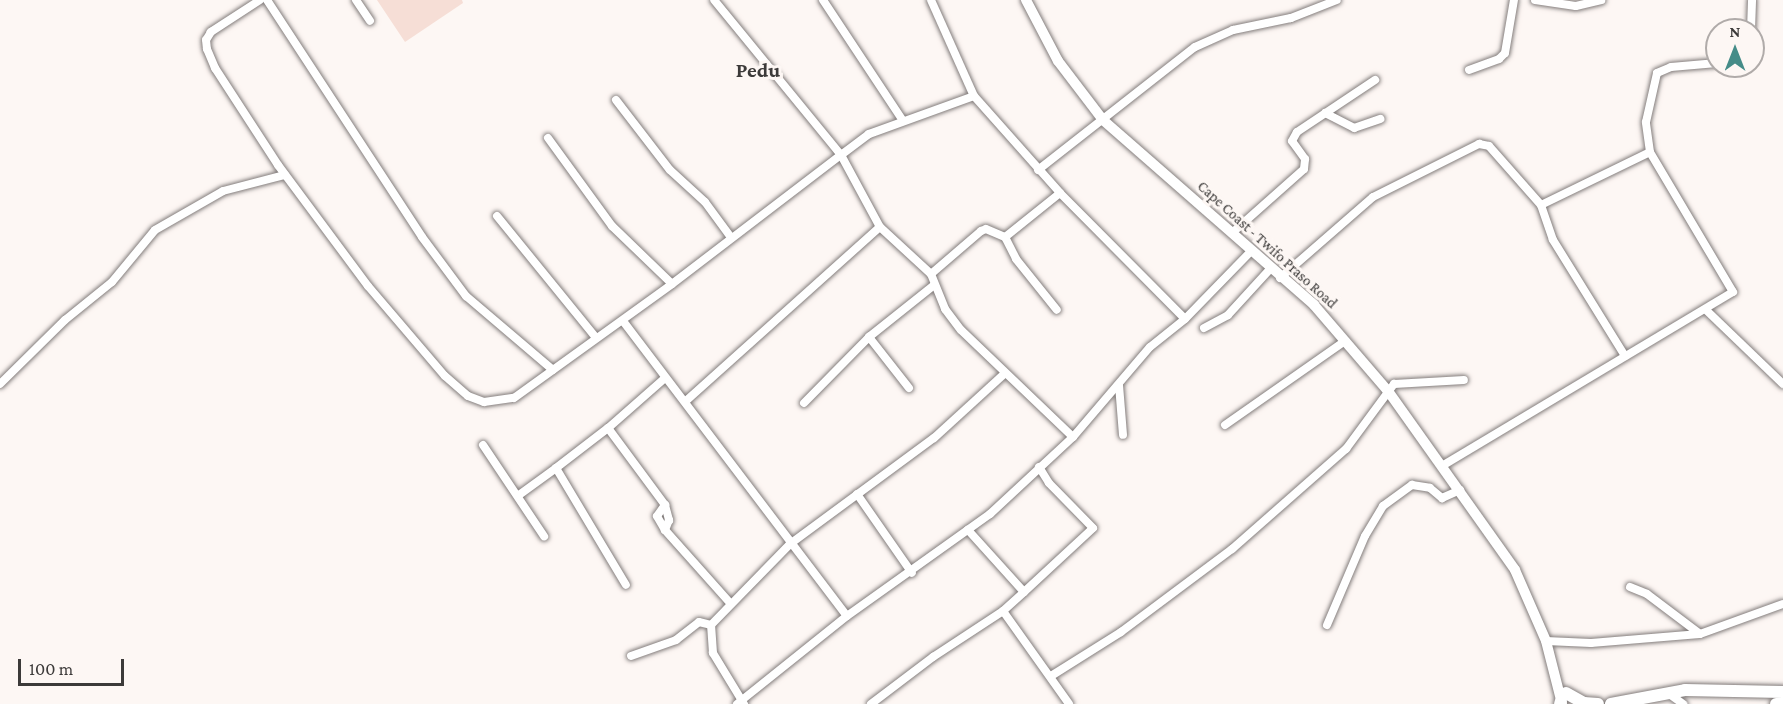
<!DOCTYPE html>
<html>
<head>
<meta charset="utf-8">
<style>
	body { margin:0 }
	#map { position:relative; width:1783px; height:704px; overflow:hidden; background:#fdf7f4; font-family:"Crimson Pro",serif }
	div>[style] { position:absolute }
	.green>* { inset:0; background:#f6ded6 }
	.roads { filter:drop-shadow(0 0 2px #837d7c) drop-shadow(0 0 2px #837d7c) }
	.minor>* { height:8px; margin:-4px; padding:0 4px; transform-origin:4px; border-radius:4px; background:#fff }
	.major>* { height:10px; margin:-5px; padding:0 5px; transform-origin:5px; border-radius:5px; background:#fff }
	.highway>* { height:12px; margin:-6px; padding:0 6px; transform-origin:6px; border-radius:6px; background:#fff }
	span { translate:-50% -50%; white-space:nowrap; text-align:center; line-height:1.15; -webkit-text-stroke:6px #fdf7f4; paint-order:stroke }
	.street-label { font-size:15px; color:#3c3a39 }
	.district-label { font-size:21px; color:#3c3a39; font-weight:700 }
	.north { position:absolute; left:1705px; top:18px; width:60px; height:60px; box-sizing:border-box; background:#fdf7f4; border:2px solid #b0aba9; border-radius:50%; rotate:0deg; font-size:16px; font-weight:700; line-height:24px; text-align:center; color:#3c3a39 }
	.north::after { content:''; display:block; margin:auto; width:21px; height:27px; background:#458c88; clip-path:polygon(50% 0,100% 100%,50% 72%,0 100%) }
	.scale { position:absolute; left:18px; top:659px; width:106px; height:27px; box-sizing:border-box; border:3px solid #3c3a39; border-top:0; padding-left:8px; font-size:18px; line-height:21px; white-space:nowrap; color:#3c3a39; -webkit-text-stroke:4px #fdf7f4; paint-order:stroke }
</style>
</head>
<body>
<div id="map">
	<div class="green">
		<i style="clip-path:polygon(377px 0,462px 0,463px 3px,405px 42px)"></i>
	</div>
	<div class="roads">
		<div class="minor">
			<i style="left:260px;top:0;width:59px;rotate:146.9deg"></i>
			<i style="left:211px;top:32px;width:9px;rotate:122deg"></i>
			<i style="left:206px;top:40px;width:9px;rotate:84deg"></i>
			<i style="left:207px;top:49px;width:21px;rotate:67deg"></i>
			<i style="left:215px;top:68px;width:116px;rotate:57deg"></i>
			<i style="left:278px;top:165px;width:151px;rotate:53.4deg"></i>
			<i style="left:368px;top:286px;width:118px;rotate:49.5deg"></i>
			<i style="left:445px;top:376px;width:30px;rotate:41deg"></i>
			<i style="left:468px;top:396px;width:17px;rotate:21deg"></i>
			<i style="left:484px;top:402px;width:30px;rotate:-8deg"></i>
			<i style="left:514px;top:398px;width:195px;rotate:-35.8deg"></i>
			<i style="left:672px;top:284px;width:213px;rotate:-37.4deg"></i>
			<i style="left:841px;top:155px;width:200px;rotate:-129.3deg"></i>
			<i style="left:267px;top:0;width:283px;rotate:56.8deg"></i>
			<i style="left:422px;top:237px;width:74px;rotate:53.3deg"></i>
			<i style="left:466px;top:296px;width:114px;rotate:40.4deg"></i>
			<i style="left:356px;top:0;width:25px;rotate:56deg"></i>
			<i style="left:823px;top:0;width:145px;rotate:56.5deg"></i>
			<i style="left:931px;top:0;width:105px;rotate:65.9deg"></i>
			<i style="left:974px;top:96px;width:130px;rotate:48.4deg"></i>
			<i style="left:1060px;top:193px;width:70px;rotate:141.3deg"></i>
			<i style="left:1005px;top:237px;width:25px;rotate:63deg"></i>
			<i style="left:1016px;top:259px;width:65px;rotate:51.2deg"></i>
			<i style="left:1535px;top:0;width:41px;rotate:8.3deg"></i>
			<i style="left:1576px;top:6px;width:26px;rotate:-13deg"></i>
			<i style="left:1751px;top:30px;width:30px;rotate:-88deg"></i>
			<i style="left:1469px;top:70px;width:32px;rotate:-20deg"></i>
			<i style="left:1499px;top:59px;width:8px;rotate:-45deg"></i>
			<i style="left:1505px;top:53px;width:54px;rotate:-80.4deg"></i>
			<i style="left:974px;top:96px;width:112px;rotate:160.1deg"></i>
			<i style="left:869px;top:134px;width:35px;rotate:143deg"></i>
			<i style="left:841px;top:155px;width:82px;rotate:61.6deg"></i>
			<i style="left:880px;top:227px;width:69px;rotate:42.7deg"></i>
			<i style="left:931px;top:274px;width:38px;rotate:68deg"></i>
			<i style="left:945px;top:309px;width:26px;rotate:53deg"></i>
			<i style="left:961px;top:330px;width:155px;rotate:43.7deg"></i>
			<i style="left:616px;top:100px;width:88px;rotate:52.4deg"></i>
			<i style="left:670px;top:170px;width:47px;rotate:42.4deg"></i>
			<i style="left:705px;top:202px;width:42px;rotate:53.7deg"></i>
			<i style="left:1325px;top:113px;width:33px;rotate:27deg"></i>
			<i style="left:1354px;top:128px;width:28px;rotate:-19deg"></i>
			<i style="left:548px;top:138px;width:109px;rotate:54deg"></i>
			<i style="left:612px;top:226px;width:83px;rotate:44deg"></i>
			<i style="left:1038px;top:170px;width:199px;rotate:-38.1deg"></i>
			<i style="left:1195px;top:47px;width:42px;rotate:-24.1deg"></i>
			<i style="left:1233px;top:30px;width:59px;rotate:-11.7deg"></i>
			<i style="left:1291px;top:18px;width:49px;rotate:-21.4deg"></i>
			<i style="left:1060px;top:193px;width:177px;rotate:45.2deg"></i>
			<i style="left:1185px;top:319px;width:96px;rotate:-45.8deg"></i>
			<i style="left:497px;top:216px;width:157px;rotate:50.9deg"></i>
			<i style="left:1232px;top:233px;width:96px;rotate:-41.6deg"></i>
			<i style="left:1304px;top:169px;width:10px;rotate:-84deg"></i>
			<i style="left:1305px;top:159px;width:22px;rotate:-126deg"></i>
			<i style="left:1292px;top:141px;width:10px;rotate:-61deg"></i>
			<i style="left:1297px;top:132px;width:94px;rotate:-33.7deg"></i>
			<i style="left:931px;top:274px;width:66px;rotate:-40.7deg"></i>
			<i style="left:981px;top:231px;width:5px;rotate:-22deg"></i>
			<i style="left:986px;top:229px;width:21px;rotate:23deg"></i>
			<i style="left:1280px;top:278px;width:123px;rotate:-41.1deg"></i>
			<i style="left:1373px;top:197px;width:119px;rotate:-26.6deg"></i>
			<i style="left:1479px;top:144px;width:10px;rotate:11deg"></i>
			<i style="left:1489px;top:146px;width:79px;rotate:48.6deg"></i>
			<i style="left:1706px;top:310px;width:107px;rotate:43.9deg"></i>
			<i style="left:623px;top:321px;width:370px;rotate:52.8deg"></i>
			<i style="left:1204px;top:328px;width:27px;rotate:-28deg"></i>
			<i style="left:1228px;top:315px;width:64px;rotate:-47.5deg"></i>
			<i style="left:1625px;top:356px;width:137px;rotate:-121.8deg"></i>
			<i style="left:1553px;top:240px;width:37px;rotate:-109deg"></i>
			<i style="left:1541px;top:205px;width:121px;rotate:-25.9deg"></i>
			<i style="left:665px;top:378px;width:76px;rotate:138.7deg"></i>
			<i style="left:608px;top:428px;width:96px;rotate:53.5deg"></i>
			<i style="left:665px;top:505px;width:16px;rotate:75deg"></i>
			<i style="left:669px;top:520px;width:11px;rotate:112deg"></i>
			<i style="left:665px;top:530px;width:98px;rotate:48.3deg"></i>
			<i style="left:0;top:384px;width:91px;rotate:-44.6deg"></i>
			<i style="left:65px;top:320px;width:60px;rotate:-39deg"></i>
			<i style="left:112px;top:282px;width:67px;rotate:-50.4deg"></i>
			<i style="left:155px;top:230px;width:78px;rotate:-29.8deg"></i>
			<i style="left:223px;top:191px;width:64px;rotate:-14.5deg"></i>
			<i style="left:1119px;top:385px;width:50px;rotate:85.4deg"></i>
			<i style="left:909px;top:388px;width:65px;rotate:-128.1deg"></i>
			<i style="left:869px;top:337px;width:82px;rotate:-38.6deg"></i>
			<i style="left:687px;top:400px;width:259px;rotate:-41.9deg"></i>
			<i style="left:804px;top:403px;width:93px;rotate:-45.4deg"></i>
			<i style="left:1225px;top:425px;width:146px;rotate:-35deg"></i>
			<i style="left:608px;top:428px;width:66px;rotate:142.4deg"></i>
			<i style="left:556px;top:468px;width:136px;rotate:59.1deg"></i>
			<i style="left:483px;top:445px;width:110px;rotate:56.2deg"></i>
			<i style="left:1442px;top:466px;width:339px;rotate:-30.9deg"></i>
			<i style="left:1733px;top:292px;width:163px;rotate:-120.7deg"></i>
			<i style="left:1650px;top:152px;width:30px;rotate:-98deg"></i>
			<i style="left:1646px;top:122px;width:50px;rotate:-77.3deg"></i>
			<i style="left:1657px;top:73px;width:15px;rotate:-23deg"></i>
			<i style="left:1671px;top:67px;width:46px;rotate:-5deg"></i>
			<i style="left:857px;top:494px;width:96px;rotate:55.2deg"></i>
			<i style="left:519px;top:495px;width:46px;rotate:-36.1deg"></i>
			<i style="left:665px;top:530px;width:16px;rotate:-120deg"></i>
			<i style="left:657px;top:516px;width:14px;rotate:-54deg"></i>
			<i style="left:1630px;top:587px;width:18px;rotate:22deg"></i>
			<i style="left:1647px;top:594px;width:66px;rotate:37deg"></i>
			<i style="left:1024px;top:592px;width:94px;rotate:-42.8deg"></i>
			<i style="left:1093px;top:528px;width:63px;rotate:-134.4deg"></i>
			<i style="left:1049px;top:483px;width:19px;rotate:-122deg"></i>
			<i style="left:1003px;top:611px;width:114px;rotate:54.6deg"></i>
			<i style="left:1327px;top:625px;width:97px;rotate:-66.9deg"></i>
			<i style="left:1365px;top:536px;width:35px;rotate:-59deg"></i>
			<i style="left:1383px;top:506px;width:36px;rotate:-36deg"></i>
			<i style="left:1412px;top:485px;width:18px;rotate:9deg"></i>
			<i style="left:1430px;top:488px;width:16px;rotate:40deg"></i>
			<i style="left:1442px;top:498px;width:20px;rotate:-24deg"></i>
			<i style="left:1546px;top:641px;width:45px;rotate:2.5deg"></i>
			<i style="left:1591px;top:643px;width:109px;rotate:-4.7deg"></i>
			<i style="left:1700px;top:634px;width:88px;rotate:-19.9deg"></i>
			<i style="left:631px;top:656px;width:48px;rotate:-19.6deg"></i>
			<i style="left:676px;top:640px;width:29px;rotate:-38deg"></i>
			<i style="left:699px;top:622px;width:12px;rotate:14deg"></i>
			<i style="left:1051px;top:676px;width:83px;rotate:-32.2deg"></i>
			<i style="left:1121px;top:632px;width:139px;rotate:-36.8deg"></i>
			<i style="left:1232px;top:549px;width:152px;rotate:-41.3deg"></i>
			<i style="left:1346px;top:449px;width:81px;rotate:-53.6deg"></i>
			<i style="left:1394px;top:384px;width:70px;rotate:-3.3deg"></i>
			<i style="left:1668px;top:693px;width:19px;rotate:36deg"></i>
			<i style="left:737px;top:704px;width:141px;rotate:-38.7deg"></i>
			<i style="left:847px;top:616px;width:176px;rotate:-35.5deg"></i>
			<i style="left:990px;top:514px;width:113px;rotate:-42.9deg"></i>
			<i style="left:1073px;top:437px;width:118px;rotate:-49.5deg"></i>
			<i style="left:1150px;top:347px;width:45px;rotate:-38.7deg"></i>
			<i style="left:744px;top:704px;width:60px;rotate:-121.3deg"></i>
			<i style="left:713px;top:653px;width:28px;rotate:-94deg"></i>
			<i style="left:711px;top:625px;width:113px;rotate:-45.7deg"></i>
			<i style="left:790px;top:544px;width:179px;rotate:-36.4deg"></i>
			<i style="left:934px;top:438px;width:95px;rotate:-42.4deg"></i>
			<i style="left:871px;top:704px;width:78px;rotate:-37.2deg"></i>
			<i style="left:933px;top:657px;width:84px;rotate:-33.3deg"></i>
			<i style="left:1003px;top:611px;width:28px;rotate:-42deg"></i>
			<i style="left:1024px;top:592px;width:84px;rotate:-132.1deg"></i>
		</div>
		<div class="major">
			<i style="left:1026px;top:0;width:69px;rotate:62.3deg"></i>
			<i style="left:1058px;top:61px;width:74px;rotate:52.7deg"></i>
			<i style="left:1103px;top:120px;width:281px;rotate:41.2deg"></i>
			<i style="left:1314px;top:305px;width:113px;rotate:49.3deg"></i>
			<i style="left:1388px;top:391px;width:219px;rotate:54.6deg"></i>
			<i style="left:1515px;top:570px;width:77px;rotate:66.4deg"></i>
			<i style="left:1546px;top:641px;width:65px;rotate:75.7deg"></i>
		</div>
		<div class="highway">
			<i style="left:1566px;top:693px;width:21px;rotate:29deg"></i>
			<i style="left:1584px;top:703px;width:14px;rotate:4deg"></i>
			<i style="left:1560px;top:704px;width:3px;rotate:-72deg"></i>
			<i style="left:1611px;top:704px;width:75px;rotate:-10.7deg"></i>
			<i style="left:1685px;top:690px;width:98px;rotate:1.2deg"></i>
			<i style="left:1776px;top:704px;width:7px"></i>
		</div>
	</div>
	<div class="street-label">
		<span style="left:1267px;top:245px;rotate:42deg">Cape Coast - Twifo Praso Road</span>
	</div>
	<div class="district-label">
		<span style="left:758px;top:70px">Pedu</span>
	</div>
	<div class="north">N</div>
	<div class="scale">100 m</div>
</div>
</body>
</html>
